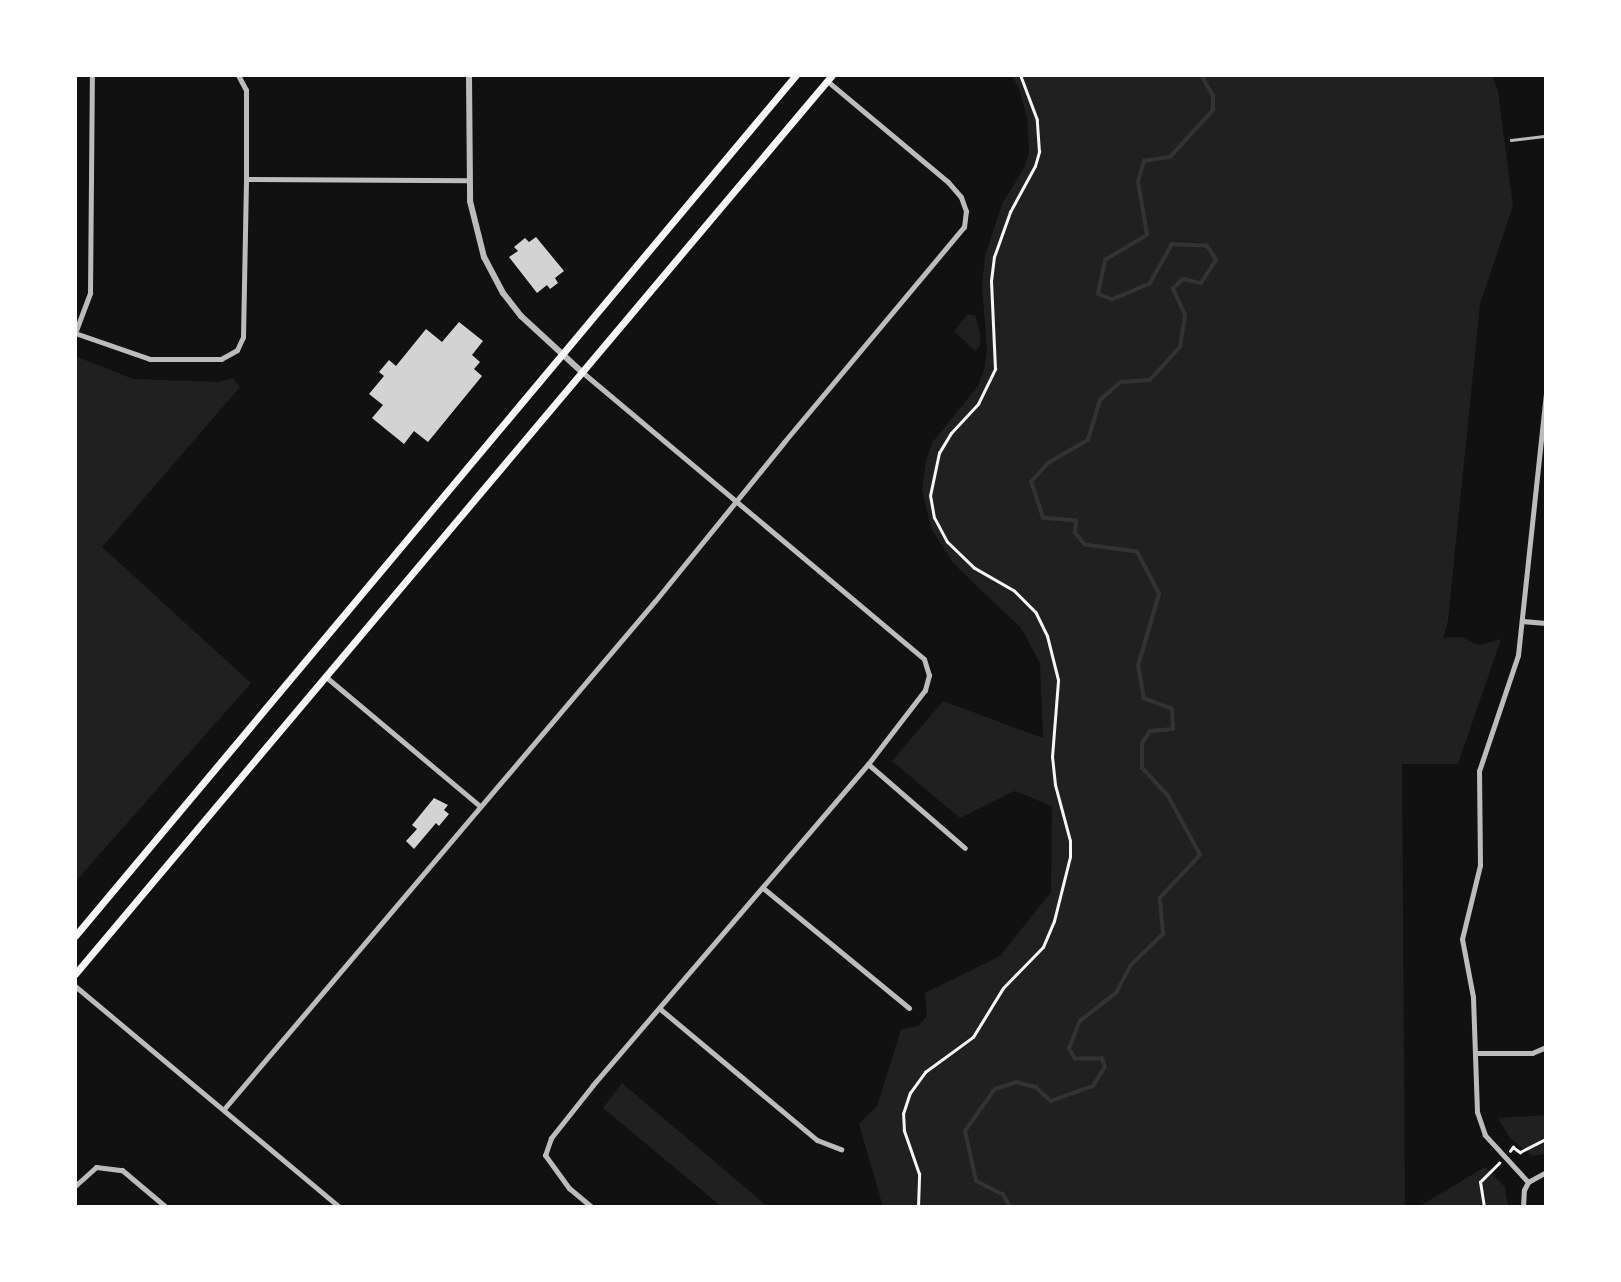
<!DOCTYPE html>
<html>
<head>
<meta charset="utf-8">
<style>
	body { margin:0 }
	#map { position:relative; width:1621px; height:1282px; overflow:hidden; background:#111; font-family:Karla,sans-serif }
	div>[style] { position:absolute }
	.green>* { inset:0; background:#202020 }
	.stream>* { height:3.5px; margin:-1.75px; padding:0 1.75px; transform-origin:1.75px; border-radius:1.75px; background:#333 }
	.building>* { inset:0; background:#d3d3d3 }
	.path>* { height:2.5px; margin:-1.25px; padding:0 1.25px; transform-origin:1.25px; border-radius:1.25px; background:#f5f5f5 }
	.service>* { height:2.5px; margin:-1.25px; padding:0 1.25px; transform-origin:1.25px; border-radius:1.25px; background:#bcbcbc }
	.minor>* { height:5px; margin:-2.5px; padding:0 2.5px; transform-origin:2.5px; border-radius:2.5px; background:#bcbcbc }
	.tertiary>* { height:6px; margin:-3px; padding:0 3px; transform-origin:3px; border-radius:3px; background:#bcbcbc }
	.secondary>* { height:7px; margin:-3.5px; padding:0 3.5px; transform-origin:3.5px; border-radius:3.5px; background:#f5f5f5 }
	span { translate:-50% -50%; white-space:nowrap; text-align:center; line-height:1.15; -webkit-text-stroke:6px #fff; paint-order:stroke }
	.frame { position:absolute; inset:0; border:77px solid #fff; pointer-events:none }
</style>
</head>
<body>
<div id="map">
	<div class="green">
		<i style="clip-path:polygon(1011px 75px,1492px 75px,1498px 91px,1513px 206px,1480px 304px,1448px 621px,1443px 638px,1461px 637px,1479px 645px,1501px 639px,1458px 764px,1402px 764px,1405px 1207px,883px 1207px,859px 1124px,877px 1106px,901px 1030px,918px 1026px,927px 1016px,925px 993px,1000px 956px,1051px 892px,1052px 806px,1015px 791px,960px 818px,892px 761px,943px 701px,1043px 738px,1040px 663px,1021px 628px,953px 563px,931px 528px,922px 490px,926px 461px,932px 443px,978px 386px,984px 370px,987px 351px,982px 285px,985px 256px,1002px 204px,1024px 168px,1029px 153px,1027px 117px,1018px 86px)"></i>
		<i style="clip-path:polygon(967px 315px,975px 315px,980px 333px,980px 346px,975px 351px,954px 331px)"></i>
		<i style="clip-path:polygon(75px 356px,133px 379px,219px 382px,233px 378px,240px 387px,102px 547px,251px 683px,75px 882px)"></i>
		<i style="clip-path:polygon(622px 1083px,768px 1207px,722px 1207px,603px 1108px)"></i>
		<i style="clip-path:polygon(1546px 1115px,1546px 1154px,1532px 1156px,1510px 1138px,1498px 1118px)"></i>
		<i style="clip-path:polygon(1485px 1167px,1505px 1187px,1508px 1207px,1418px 1207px)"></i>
	</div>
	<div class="stream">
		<i style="left:1010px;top:1207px;width:14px;rotate:-120deg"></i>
		<i style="left:1003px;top:1195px;width:30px;rotate:-153deg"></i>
		<i style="left:976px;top:1181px;width:51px;rotate:-102.4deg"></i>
		<i style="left:965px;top:1131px;width:52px;rotate:-54.5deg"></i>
		<i style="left:995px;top:1089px;width:22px;rotate:-18deg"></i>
		<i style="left:1016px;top:1082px;width:21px;rotate:14deg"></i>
		<i style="left:1036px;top:1087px;width:21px;rotate:43deg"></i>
		<i style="left:1051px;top:1101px;width:45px;rotate:-19.7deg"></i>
		<i style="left:1093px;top:1086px;width:22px;rotate:-58deg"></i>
		<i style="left:1105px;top:1067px;width:9px;rotate:-111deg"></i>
		<i style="left:1102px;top:1059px;width:27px;rotate:180deg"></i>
		<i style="left:1075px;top:1059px;width:12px;rotate:-121deg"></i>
		<i style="left:1069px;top:1049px;width:30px;rotate:-69deg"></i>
		<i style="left:1080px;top:1021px;width:46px;rotate:-37.9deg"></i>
		<i style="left:1116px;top:993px;width:32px;rotate:-62deg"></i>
		<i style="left:1131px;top:965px;width:45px;rotate:-44.1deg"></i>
		<i style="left:1163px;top:934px;width:36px;rotate:-95deg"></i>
		<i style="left:1160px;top:898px;width:59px;rotate:-47.1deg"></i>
		<i style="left:1200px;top:855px;width:67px;rotate:-118.5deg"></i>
		<i style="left:1168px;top:796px;width:38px;rotate:-133deg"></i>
		<i style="left:1142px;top:768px;width:25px;rotate:-90deg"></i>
		<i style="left:1142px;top:743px;width:14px;rotate:-56deg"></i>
		<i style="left:1150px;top:731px;width:23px;rotate:-5deg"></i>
		<i style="left:1173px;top:729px;width:20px;rotate:-93deg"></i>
		<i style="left:1172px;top:709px;width:30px;rotate:-160deg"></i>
		<i style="left:1144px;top:699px;width:34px;rotate:-100deg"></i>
		<i style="left:1138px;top:666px;width:75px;rotate:-73.7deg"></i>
		<i style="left:1159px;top:594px;width:47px;rotate:-117.6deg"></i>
		<i style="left:1137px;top:552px;width:52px;rotate:-172.3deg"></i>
		<i style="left:1085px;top:545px;width:16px;rotate:-130deg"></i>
		<i style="left:1075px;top:533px;width:12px;rotate:-85deg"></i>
		<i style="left:1076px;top:521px;width:33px;rotate:-175deg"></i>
		<i style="left:1043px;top:518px;width:38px;rotate:-108deg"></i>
		<i style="left:1031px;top:482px;width:25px;rotate:-48deg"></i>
		<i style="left:1048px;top:463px;width:46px;rotate:-29.9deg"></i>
		<i style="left:1088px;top:440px;width:42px;rotate:-73.3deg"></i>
		<i style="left:1100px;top:400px;width:28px;rotate:-41deg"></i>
		<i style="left:1121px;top:382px;width:29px;rotate:-4deg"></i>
		<i style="left:1150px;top:380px;width:45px;rotate:-47.7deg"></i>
		<i style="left:1180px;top:347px;width:32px;rotate:-81deg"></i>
		<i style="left:1185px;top:315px;width:29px;rotate:-115deg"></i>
		<i style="left:1173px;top:289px;width:14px;rotate:-45deg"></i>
		<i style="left:1183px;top:279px;width:18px;rotate:13deg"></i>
		<i style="left:1201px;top:283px;width:27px;rotate:-57deg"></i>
		<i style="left:1216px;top:260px;width:17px;rotate:-123deg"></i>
		<i style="left:1207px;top:246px;width:35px;rotate:-178deg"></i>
		<i style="left:1172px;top:245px;width:45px;rotate:119.4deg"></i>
		<i style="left:1150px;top:284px;width:41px;rotate:157.2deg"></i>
		<i style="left:1112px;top:300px;width:15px;rotate:-157deg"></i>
		<i style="left:1098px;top:294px;width:35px;rotate:-78deg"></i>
		<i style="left:1105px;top:260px;width:49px;rotate:-30.8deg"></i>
		<i style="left:1147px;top:235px;width:54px;rotate:-99.6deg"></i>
		<i style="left:1138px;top:182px;width:22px;rotate:-74deg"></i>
		<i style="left:1144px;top:161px;width:26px;rotate:-9deg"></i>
		<i style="left:1170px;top:157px;width:64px;rotate:-47.5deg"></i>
		<i style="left:1213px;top:110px;width:14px;rotate:-90deg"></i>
		<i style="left:1213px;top:96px;width:24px;rotate:-120deg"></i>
	</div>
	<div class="building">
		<i style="clip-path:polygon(536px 237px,564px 271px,555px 278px,558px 283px,550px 289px,547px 285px,537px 293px,509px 257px,518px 251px,514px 247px,525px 238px,529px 242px)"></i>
		<i style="clip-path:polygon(459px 322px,483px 341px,472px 355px,480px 362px,474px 369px,482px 376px,428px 442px,414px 431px,404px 444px,372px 418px,383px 405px,369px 394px,384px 376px,379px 372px,389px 360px,396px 366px,426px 329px,442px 342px)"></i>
		<i style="clip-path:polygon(434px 798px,448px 805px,444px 810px,449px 814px,439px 826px,436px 823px,414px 849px,406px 841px,417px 829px,412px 825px)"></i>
	</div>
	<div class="path">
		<i style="left:1510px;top:1151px;width:5px;rotate:-53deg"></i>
		<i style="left:1513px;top:1147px;width:9px;rotate:36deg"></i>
		<i style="left:1520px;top:1152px;width:29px;rotate:-27deg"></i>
		<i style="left:918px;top:1207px;width:33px;rotate:-88deg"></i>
		<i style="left:919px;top:1174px;width:46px;rotate:-109.2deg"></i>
		<i style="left:904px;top:1131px;width:17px;rotate:-93deg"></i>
		<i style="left:903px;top:1114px;width:22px;rotate:-72deg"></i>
		<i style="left:910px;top:1093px;width:26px;rotate:-54deg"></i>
		<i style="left:925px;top:1072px;width:59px;rotate:-36.1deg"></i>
		<i style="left:973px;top:1037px;width:57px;rotate:-58.5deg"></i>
		<i style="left:1003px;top:988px;width:57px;rotate:-45.7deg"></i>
		<i style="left:1043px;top:947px;width:28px;rotate:-67deg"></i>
		<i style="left:1054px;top:921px;width:66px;rotate:-76deg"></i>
		<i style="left:1070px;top:857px;width:16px;rotate:-90deg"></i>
		<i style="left:1070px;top:841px;width:58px;rotate:-105deg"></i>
		<i style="left:1055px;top:785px;width:28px;rotate:-96deg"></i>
		<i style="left:1052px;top:757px;width:77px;rotate:-85.5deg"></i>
		<i style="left:1058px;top:680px;width:45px;rotate:-104deg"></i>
		<i style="left:1047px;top:636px;width:25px;rotate:-116deg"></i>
		<i style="left:1036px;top:613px;width:31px;rotate:-135deg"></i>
		<i style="left:1014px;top:591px;width:46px;rotate:-150.1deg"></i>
		<i style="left:974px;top:568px;width:37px;rotate:-136deg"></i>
		<i style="left:947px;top:542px;width:27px;rotate:-118deg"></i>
		<i style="left:934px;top:518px;width:22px;rotate:-100deg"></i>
		<i style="left:930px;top:496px;width:44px;rotate:-78.2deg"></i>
		<i style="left:939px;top:453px;width:23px;rotate:-59deg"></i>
		<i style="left:951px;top:433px;width:40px;rotate:-47deg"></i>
		<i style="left:978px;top:404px;width:39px;rotate:-64deg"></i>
		<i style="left:995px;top:369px;width:88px;rotate:-92.6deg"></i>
		<i style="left:991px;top:281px;width:24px;rotate:-83deg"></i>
		<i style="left:994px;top:257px;width:48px;rotate:-70.4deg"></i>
		<i style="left:1010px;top:212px;width:52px;rotate:-61.5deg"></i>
		<i style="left:1035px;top:166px;width:15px;rotate:-74deg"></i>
		<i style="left:1039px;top:152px;width:32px;rotate:-94deg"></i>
		<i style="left:1037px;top:120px;width:48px;rotate:-110.7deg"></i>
		<i style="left:1484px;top:1207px;width:25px;rotate:-99deg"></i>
		<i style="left:1480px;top:1182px;width:27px;rotate:-45deg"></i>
	</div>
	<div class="service">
		<i style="left:1511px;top:140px;width:35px;rotate:-7deg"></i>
	</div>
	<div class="minor">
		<i style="left:246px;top:179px;width:223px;rotate:0.3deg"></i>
		<i style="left:75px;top:333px;width:79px;rotate:19.1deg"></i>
		<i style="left:150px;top:359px;width:71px"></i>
		<i style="left:221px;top:359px;width:18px;rotate:-29deg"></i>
		<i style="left:237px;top:350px;width:14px;rotate:-65deg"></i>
		<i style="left:243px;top:337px;width:158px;rotate:-88.9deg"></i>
		<i style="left:246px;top:179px;width:89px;rotate:-90deg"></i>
		<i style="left:246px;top:90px;width:17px;rotate:-118deg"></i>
		<i style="left:75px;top:333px;width:43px;rotate:-69.4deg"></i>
		<i style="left:90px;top:293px;width:218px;rotate:-89.5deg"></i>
		<i style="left:582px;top:372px;width:446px;rotate:40deg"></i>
		<i style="left:924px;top:659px;width:17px;rotate:73deg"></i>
		<i style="left:929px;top:675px;width:16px;rotate:105deg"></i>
		<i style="left:925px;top:690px;width:93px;rotate:127.6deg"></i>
		<i style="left:868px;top:764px;width:423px;rotate:130.6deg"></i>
		<i style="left:593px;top:1085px;width:68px;rotate:128.4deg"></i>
		<i style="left:551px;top:1138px;width:18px;rotate:109deg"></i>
		<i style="left:545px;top:1155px;width:41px;rotate:54deg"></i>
		<i style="left:569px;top:1188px;width:30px;rotate:40deg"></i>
		<i style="left:1522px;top:621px;width:24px;rotate:5deg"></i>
		<i style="left:326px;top:677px;width:201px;rotate:40deg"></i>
		<i style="left:868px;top:764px;width:128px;rotate:40.9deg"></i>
		<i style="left:763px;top:888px;width:189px;rotate:39.4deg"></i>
		<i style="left:75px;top:986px;width:344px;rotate:39.9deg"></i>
		<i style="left:659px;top:1008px;width:206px;rotate:39.9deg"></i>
		<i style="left:817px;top:1140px;width:26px;rotate:21deg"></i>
		<i style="left:1475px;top:1053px;width:57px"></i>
		<i style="left:1532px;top:1053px;width:15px;rotate:-23deg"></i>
		<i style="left:224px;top:1109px;width:666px;rotate:-49.69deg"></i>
		<i style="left:655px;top:601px;width:205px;rotate:-50.9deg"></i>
		<i style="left:784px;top:442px;width:280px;rotate:-50.1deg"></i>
		<i style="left:964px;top:227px;width:16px;rotate:-83deg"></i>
		<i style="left:966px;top:211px;width:15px;rotate:-110deg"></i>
		<i style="left:961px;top:197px;width:20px;rotate:-131deg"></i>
		<i style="left:948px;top:182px;width:158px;rotate:-140.1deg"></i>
		<i style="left:1528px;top:1182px;width:64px;rotate:-132.5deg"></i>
		<i style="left:1485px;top:1135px;width:24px;rotate:-109deg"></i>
		<i style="left:1477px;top:1112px;width:115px;rotate:-92deg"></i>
		<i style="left:1473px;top:997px;width:59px;rotate:-100.7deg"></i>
		<i style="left:1462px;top:939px;width:76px;rotate:-76.3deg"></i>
		<i style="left:1480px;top:865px;width:94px;rotate:-90.6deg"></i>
		<i style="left:1479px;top:771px;width:122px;rotate:-71.4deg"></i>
		<i style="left:1518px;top:655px;width:262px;rotate:-83.9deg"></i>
		<i style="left:75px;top:1186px;width:28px;rotate:-42deg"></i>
		<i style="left:96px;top:1167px;width:26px;rotate:7deg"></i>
		<i style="left:122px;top:1170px;width:57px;rotate:40.1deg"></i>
		<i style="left:1523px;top:1207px;width:17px;rotate:-87deg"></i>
		<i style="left:1524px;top:1190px;width:9px;rotate:-63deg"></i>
		<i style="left:1528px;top:1182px;width:21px;rotate:-29deg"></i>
	</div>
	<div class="tertiary">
		<i style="left:469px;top:75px;width:126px;rotate:89.5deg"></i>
		<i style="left:470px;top:201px;width:58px;rotate:76deg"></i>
		<i style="left:484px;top:257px;width:41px;rotate:62.2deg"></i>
		<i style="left:503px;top:293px;width:29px;rotate:52deg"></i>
		<i style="left:521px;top:316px;width:83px;rotate:42.6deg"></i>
	</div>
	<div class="secondary">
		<i style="left:75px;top:936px;width:1123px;rotate:-50.06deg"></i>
		<i style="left:75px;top:974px;width:1175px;rotate:-49.9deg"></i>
	</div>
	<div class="frame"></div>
</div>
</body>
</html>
